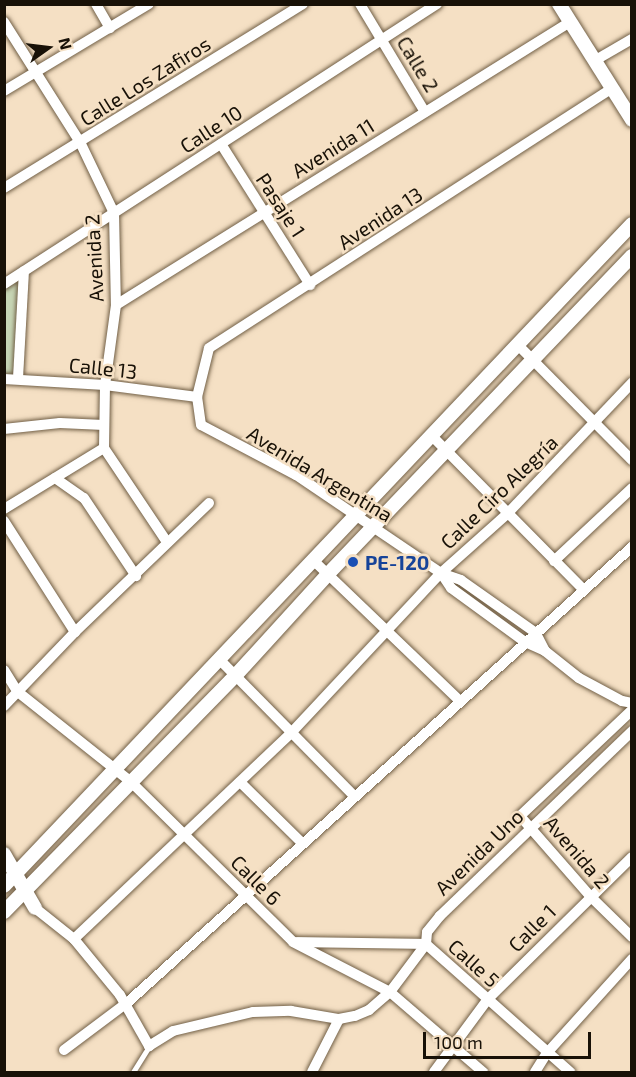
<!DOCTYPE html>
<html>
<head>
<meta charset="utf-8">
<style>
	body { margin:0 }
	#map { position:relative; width:636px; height:1077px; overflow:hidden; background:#f5e0c4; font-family:"Exo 2",sans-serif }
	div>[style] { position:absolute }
	.green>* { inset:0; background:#c7d6b5 }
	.roads { filter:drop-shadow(0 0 2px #715f46) drop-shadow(0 0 2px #715f46) }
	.lane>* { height:5px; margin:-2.5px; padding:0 2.5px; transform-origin:2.5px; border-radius:2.5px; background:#fff }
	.street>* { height:10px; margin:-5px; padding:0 5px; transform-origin:5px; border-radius:5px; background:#fff }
	.secondary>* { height:14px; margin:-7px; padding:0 7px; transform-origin:7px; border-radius:7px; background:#fff }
	.dots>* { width:16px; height:16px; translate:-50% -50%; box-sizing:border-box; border:3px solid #f5e0c4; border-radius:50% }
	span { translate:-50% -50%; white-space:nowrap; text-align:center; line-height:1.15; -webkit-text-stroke:5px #f5e0c4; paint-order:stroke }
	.street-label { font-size:20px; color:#181107 }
	.transit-label { font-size:20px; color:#164399; font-weight:700 }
	.left { translate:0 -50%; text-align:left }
	.frame { position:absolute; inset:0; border:6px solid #181107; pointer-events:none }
	.north { position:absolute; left:18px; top:18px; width:60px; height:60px; -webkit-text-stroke:4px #f5e0c4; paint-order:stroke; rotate:76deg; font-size:16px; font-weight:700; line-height:24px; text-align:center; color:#181107 }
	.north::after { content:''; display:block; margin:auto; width:21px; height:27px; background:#181107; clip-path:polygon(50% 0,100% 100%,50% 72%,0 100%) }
	.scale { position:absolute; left:423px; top:1032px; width:168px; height:27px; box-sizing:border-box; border:3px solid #181107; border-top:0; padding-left:8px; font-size:18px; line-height:21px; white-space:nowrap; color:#181107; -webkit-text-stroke:4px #f5e0c4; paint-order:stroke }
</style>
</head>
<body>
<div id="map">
	<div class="green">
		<i style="clip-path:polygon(24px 271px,18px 378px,5px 379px,5px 284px)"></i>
	</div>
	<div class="roads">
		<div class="lane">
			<i style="left:133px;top:1072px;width:31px;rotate:-58deg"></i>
		</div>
		<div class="street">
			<i style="left:96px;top:4px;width:28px;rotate:60deg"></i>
			<i style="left:360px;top:4px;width:126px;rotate:59deg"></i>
			<i style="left:4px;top:22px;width:142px;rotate:57.7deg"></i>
			<i style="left:80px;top:142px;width:79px;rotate:64.4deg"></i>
			<i style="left:114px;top:213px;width:92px;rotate:88.8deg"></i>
			<i style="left:116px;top:305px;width:81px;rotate:97.8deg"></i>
			<i style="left:105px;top:385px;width:63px;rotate:90.9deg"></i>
			<i style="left:594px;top:61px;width:44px;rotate:-30.1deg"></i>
			<i style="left:4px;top:91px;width:169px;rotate:-31deg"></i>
			<i style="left:221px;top:144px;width:167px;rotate:57.7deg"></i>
			<i style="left:4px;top:188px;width:351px;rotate:-31.6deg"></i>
			<i style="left:4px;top:284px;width:516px;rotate:-32.89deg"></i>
			<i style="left:116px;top:305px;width:535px;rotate:-31.94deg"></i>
			<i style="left:518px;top:345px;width:162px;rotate:45.3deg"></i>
			<i style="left:18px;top:378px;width:107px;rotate:-86.8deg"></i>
			<i style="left:4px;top:379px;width:101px;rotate:3.4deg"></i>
			<i style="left:105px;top:385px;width:93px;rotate:7.4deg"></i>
			<i style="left:4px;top:429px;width:56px;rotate:-6.1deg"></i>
			<i style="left:60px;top:423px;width:44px;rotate:2.6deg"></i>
			<i style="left:432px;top:436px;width:216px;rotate:45.4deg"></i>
			<i style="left:104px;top:448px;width:113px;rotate:56.2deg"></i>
			<i style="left:55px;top:478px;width:35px;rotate:35deg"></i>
			<i style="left:84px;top:498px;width:94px;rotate:56.3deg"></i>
			<i style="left:4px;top:509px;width:117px;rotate:-31.4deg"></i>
			<i style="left:4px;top:521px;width:132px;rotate:57.4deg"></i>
			<i style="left:314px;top:561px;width:202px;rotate:43.8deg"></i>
			<i style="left:554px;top:561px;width:107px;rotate:-43.1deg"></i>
			<i style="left:441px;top:573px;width:18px;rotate:56deg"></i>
			<i style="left:451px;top:588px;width:92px;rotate:36.1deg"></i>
			<i style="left:525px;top:642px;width:22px;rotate:24deg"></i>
			<i style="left:545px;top:651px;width:43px;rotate:38.5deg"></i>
			<i style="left:579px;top:678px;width:49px;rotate:28.1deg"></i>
			<i style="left:622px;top:701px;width:10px;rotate:11deg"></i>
			<i style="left:545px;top:651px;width:20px;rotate:-117deg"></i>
			<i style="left:536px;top:633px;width:92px;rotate:-144.8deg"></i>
			<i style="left:461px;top:580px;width:21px;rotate:-161deg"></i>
			<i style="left:441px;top:573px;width:175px;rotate:-145.9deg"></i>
			<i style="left:296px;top:475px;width:107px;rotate:-152.2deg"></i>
			<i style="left:201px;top:425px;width:28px;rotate:-98deg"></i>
			<i style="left:197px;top:397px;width:50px;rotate:-76.2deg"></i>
			<i style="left:209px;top:348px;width:478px;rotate:-32.8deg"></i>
			<i style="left:220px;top:660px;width:191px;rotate:45.4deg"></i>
			<i style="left:4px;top:670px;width:26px;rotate:58deg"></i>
			<i style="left:18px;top:692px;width:143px;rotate:38.5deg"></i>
			<i style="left:130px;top:781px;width:229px;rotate:44.6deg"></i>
			<i style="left:293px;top:942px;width:109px;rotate:27.3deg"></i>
			<i style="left:390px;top:992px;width:123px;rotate:40.7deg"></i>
			<i style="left:4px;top:706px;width:103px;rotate:-46.2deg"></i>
			<i style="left:75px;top:632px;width:186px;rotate:-43.9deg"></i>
			<i style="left:632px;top:710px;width:154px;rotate:136.6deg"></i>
			<i style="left:520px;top:816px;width:106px;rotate:48.8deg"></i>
			<i style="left:590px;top:896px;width:59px;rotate:44.3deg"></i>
			<i style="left:240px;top:782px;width:87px;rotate:44.5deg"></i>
			<i style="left:35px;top:908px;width:50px;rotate:38.5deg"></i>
			<i style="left:74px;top:939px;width:72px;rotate:50.6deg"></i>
			<i style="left:120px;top:995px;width:59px;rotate:60.4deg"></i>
			<i style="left:149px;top:1046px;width:28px;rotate:-32deg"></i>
			<i style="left:173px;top:1031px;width:82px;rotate:-13.4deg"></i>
			<i style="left:253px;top:1012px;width:38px;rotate:-2deg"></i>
			<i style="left:291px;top:1011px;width:49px;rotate:9.5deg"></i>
			<i style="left:339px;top:1019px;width:16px;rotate:-11deg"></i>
			<i style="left:355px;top:1016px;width:15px;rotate:-23deg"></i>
			<i style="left:369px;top:1010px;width:28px;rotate:-41deg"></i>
			<i style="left:390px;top:992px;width:60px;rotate:-53.1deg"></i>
			<i style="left:426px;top:944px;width:12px;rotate:-85deg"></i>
			<i style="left:427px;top:932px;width:21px;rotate:-51deg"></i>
			<i style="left:440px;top:916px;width:267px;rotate:-43.9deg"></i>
			<i style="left:74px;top:939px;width:301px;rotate:-43.5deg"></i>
			<i style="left:292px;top:732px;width:218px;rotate:-46.9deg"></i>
			<i style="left:441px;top:573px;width:90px;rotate:-41.8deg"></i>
			<i style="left:508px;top:513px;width:180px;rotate:-46.4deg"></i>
			<i style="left:297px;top:942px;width:129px;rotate:0.9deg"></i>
			<i style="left:426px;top:944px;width:193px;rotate:41.6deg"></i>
			<i style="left:64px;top:1050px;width:80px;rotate:-36.9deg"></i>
			<i style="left:128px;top:1002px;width:679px;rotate:-42.08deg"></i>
			<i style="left:312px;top:1072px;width:59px;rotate:-63deg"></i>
			<i style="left:434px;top:1072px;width:91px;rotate:-53.5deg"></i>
			<i style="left:488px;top:999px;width:202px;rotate:-44.6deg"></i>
			<i style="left:535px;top:1072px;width:22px;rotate:-58deg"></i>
			<i style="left:547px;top:1053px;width:127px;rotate:-47.9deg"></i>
		</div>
		<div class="secondary">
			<i style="left:559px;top:4px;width:137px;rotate:57.8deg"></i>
			<i style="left:4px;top:854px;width:62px;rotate:60.1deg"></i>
			<i style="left:4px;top:886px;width:912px;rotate:-46.51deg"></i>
			<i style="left:4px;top:912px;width:330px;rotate:-45.6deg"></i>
			<i style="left:235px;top:676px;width:138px;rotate:-47.6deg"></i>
			<i style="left:328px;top:574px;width:440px;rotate:-46.3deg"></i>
		</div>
	</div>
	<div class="dots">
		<i style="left:353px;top:562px;background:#1a4fb4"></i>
	</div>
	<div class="street-label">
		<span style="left:418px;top:64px;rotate:59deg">Calle 2</span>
		<span style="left:145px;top:81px;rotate:-32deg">Calle Los Zafiros</span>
		<span style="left:211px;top:129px;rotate:-33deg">Calle 10</span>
		<span style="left:333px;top:148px;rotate:-32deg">Avenida 11</span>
		<span style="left:281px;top:205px;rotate:57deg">Pasaje 1</span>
		<span style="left:380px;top:218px;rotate:-33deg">Avenida 13</span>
		<span style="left:94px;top:258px;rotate:-93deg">Avenida 2</span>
		<span style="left:103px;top:368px;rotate:6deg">Calle 13</span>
		<span style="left:320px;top:474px;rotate:31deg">Avenida Argentina</span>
		<span style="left:499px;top:492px;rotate:-44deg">Calle Ciro Alegría</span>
		<span style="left:479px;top:852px;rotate:-44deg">Avenida Uno</span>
		<span style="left:577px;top:852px;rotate:49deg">Avenida 2</span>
		<span style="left:256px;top:880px;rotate:45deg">Calle 6</span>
		<span style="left:532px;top:928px;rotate:-45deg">Calle 1</span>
		<span style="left:474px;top:963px;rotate:42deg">Calle 5</span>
	</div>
	<div class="transit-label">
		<span class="left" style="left:365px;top:562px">PE-120</span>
	</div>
	<div class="frame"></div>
	<div class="north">N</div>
	<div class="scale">100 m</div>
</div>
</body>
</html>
